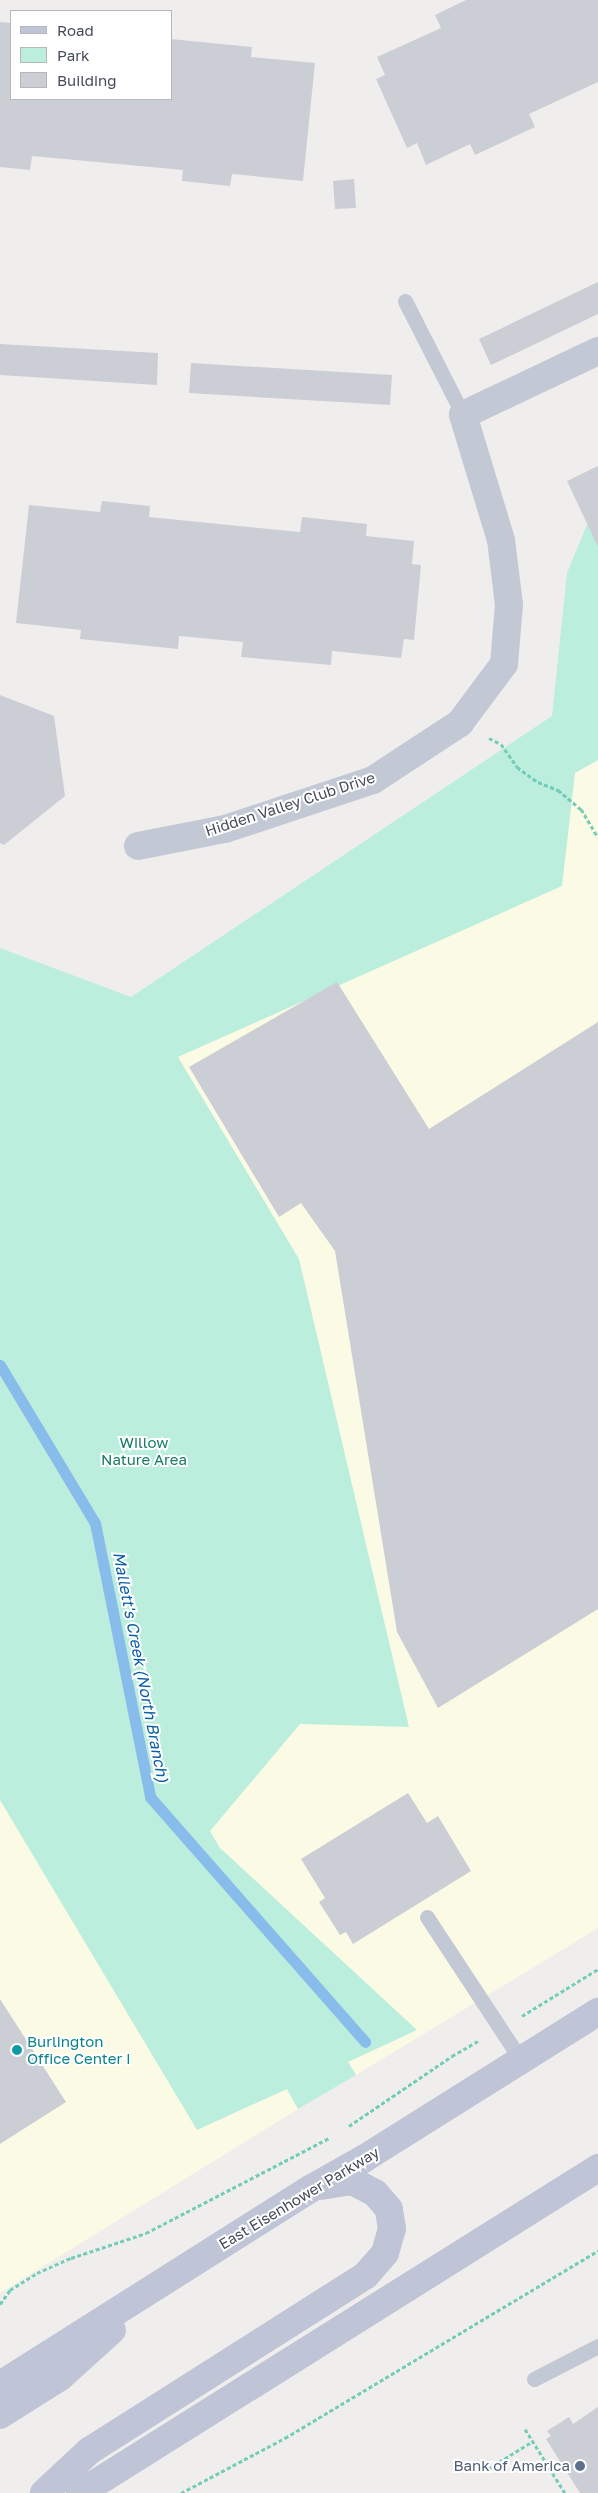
<!DOCTYPE html>
<html>
<head>
<meta charset="utf-8">
<style>
	body { margin:0 }
	#map { position:relative; width:598px; height:2493px; overflow:hidden; background:#f0eeed; font-family:"Golos Text",sans-serif }
	div>[style] { position:absolute }
	.commercial>* { inset:0; background:#fbfbe5 }
	.green>* { inset:0; background:#bbeedc }
	.stream>* { height:11px; margin:-5.5px; padding:0 5.5px; transform-origin:5.5px; border-radius:5.5px; background:#88bdeb }
	.building>* { inset:0; background:#ccced5 }
	.path>* { height:3px; margin-top:-1.5px; transform-origin:0; background:repeating-linear-gradient(90deg,#73ccb7 0 4px,transparent 0 6.5px) }
	.lane>* { height:15px; margin:-7.5px; padding:0 7.5px; transform-origin:7.5px; border-radius:7.5px; background:#c3c8d5 }
	.street>* { height:28px; margin:-14px; padding:0 14px; transform-origin:14px; border-radius:14px; background:#c3c8d5 }
	.secondary>* { height:28px; margin:-14px; padding:0 14px; transform-origin:14px; border-radius:14px; background:#bfc5d6 }
	.dots>* { width:14px; height:14px; translate:-50% -50%; box-sizing:border-box; border:2px solid #fff; border-radius:50% }
	span { translate:-50% -50%; white-space:nowrap; text-align:center; line-height:1.15; -webkit-text-stroke:4px #fff; paint-order:stroke }
	.street-label { font-size:15px; color:#454b5a }
	.park-label { font-size:15px; color:#177b62 }
	.culture-label { font-size:15px; color:#0d838f }
	.left { translate:0 -50%; text-align:left }
	.service-label { font-size:15px; color:#4e5e75 }
	.right { translate:-100% -50%; text-align:right }
	.water-label { font-size:16px; color:#0c5fa7; font-style:italic }
	.legend { position:absolute; left:10px; top:10px; width:162px; height:90px; box-sizing:border-box; background:#fff; border:1px solid #b5b7bd; margin:0; padding:6px 9px; list-style:none; font-size:15px; color:#454b5a }
	.legend li { display:flex; align-items:center; gap:10px; height:25px }
	.legend b { width:25px; border:1px solid #b5b7bd }
</style>
</head>
<body>
<div id="map">
	<div class="commercial">
		<i style="clip-path:polygon(598px 740px,598px 1928px,356px 2075px,99px 1646px,81px 1050px)"></i>
		<i style="clip-path:polygon(0 1586px,298px 2109px,0 2293px)"></i>
	</div>
	<div class="green">
		<i style="clip-path:polygon(598px 498px,598px 760px,575px 773px,562px 886px,178px 1057px,299px 1259px,409px 1727px,300px 1724px,210px 1831px,219px 1847px,417px 2030px,348px 2062px,356px 2075px,298px 2109px,287px 2089px,197px 2130px,0 1800px,0 948px,131px 997px,552px 716px,567px 573px)"></i>
	</div>
	<div class="stream">
		<i style="left:0;top:1365px;width:184px;rotate:59deg"></i>
		<i style="left:95px;top:1523px;width:279px;rotate:78.6deg"></i>
		<i style="left:150px;top:1797px;width:326px;rotate:48.7deg"></i>
	</div>
	<div class="building">
		<i style="clip-path:polygon(466px 0,598px 0,598px 82px,529px 114px,535px 127px,475px 155px,470px 144px,426px 165px,417px 143px,407px 148px,376px 79px,385px 75px,377px 57px,441px 28px,435px 15px)"></i>
		<i style="clip-path:polygon(0 22px,11px 23px,11px 99px,171px 99px,171px 39px,252px 47px,251px 57px,315px 63px,303px 181px,232px 174px,230px 186px,182px 181px,183px 170px,32px 156px,30px 170px,0 167px)"></i>
		<i style="clip-path:polygon(354px 179px,356px 208px,335px 209px,333px 181px)"></i>
		<i style="clip-path:polygon(598px 282px,598px 314px,491px 365px,479px 339px)"></i>
		<i style="clip-path:polygon(0 344px,158px 353px,157px 385px,0 375px)"></i>
		<i style="clip-path:polygon(191px 363px,392px 375px,390px 405px,189px 393px)"></i>
		<i style="clip-path:polygon(598px 466px,598px 547px,567px 481px)"></i>
		<i style="clip-path:polygon(102px 501px,150px 506px,149px 517px,300px 532px,302px 517px,367px 524px,366px 536px,414px 541px,412px 564px,421px 565px,414px 640px,404px 639px,401px 658px,332px 651px,331px 665px,241px 657px,243px 642px,179px 636px,178px 649px,80px 639px,81px 630px,16px 623px,29px 505px,100px 512px)"></i>
		<i style="clip-path:polygon(0 695px,54px 716px,65px 796px,4px 845px,0 843px)"></i>
		<i style="clip-path:polygon(337px 982px,429px 1129px,598px 1022px,598px 1609px,438px 1708px,397px 1632px,335px 1251px,301px 1203px,279px 1217px,189px 1067px)"></i>
		<i style="clip-path:polygon(408px 1793px,427px 1823px,438px 1816px,471px 1871px,353px 1944px,346px 1932px,340px 1935px,319px 1902px,325px 1898px,301px 1859px)"></i>
		<i style="clip-path:polygon(0 1999px,66px 2102px,0 2144px)"></i>
		<i style="clip-path:polygon(598px 2407px,598px 2493px,580px 2493px,546px 2439px,551px 2436px,547px 2431px,569px 2417px,573px 2424px)"></i>
	</div>
	<div class="path">
		<i style="left:489px;top:738px;width:13px;rotate:27deg"></i>
		<i style="left:501px;top:744px;width:28px;rotate:55deg"></i>
		<i style="left:517px;top:767px;width:26px;rotate:36deg"></i>
		<i style="left:538px;top:782px;width:22px;rotate:22deg"></i>
		<i style="left:558px;top:790px;width:30px;rotate:40deg"></i>
		<i style="left:581px;top:809px;width:33px;rotate:59deg"></i>
		<i style="left:522px;top:2016px;width:89px;rotate:-31.7deg"></i>
		<i style="left:349px;top:2126px;width:125px;rotate:-34.2deg"></i>
		<i style="left:452px;top:2056px;width:30px;rotate:-30deg"></i>
		<i style="left:0;top:2304px;width:17px;rotate:-54deg"></i>
		<i style="left:10px;top:2290px;width:32px;rotate:-32deg"></i>
		<i style="left:37px;top:2273px;width:37px;rotate:-24deg"></i>
		<i style="left:71px;top:2258px;width:79px;rotate:-18.4deg"></i>
		<i style="left:146px;top:2233px;width:206px;rotate:-27.4deg"></i>
		<i style="left:525px;top:2429px;width:75px;rotate:58deg"></i>
		<i style="left:488px;top:2469px;width:53px;rotate:-31.9deg"></i>
		<i style="left:181px;top:2493px;width:118px;rotate:-27.9deg"></i>
		<i style="left:285px;top:2438px;width:365px;rotate:-30.9deg"></i>
	</div>
	<div class="lane">
		<i style="left:405px;top:301px;width:128px;rotate:63deg"></i>
		<i style="left:427px;top:1917px;width:171px;rotate:56.7deg"></i>
		<i style="left:534px;top:2379px;width:72px;rotate:-27.3deg"></i>
	</div>
	<div class="street">
		<i style="left:138px;top:846px;width:89px;rotate:-11.1deg"></i>
		<i style="left:225px;top:829px;width:156px;rotate:-18.3deg"></i>
		<i style="left:373px;top:780px;width:104px;rotate:-33.2deg"></i>
		<i style="left:460px;top:723px;width:74px;rotate:-53.3deg"></i>
		<i style="left:504px;top:664px;width:59px;rotate:-85.2deg"></i>
		<i style="left:509px;top:605px;width:65px;rotate:-97deg"></i>
		<i style="left:501px;top:540px;width:131px;rotate:-106.9deg"></i>
		<i style="left:463px;top:415px;width:149px;rotate:-25.4deg"></i>
	</div>
	<div class="secondary">
		<i style="left:0;top:2385px;width:369px;rotate:-32.3deg"></i>
		<i style="left:312px;top:2188px;width:61px;rotate:-29.5deg"></i>
		<i style="left:365px;top:2158px;width:275px;rotate:-32.1deg"></i>
		<i style="left:0;top:2415px;width:71px;rotate:-32.3deg"></i>
		<i style="left:60px;top:2377px;width:70px;rotate:-42.1deg"></i>
		<i style="left:44px;top:2493px;width:62px;rotate:-43deg"></i>
		<i style="left:89px;top:2451px;width:328px;rotate:-32.4deg"></i>
		<i style="left:366px;top:2275px;width:29px;rotate:-49deg"></i>
		<i style="left:385px;top:2253px;width:25px;rotate:-74deg"></i>
		<i style="left:392px;top:2229px;width:20px;rotate:-99deg"></i>
		<i style="left:389px;top:2209px;width:21px;rotate:-131deg"></i>
		<i style="left:375px;top:2193px;width:26px;rotate:-152deg"></i>
		<i style="left:352px;top:2181px;width:30px;rotate:171deg"></i>
		<i style="left:80px;top:2493px;width:612px;rotate:-32.1deg"></i>
	</div>
	<div class="dots">
		<i style="left:17px;top:2050px;background:#0f9aa8"></i>
		<i style="left:580px;top:2466px;background:#5c6f8a"></i>
	</div>
	<div class="street-label">
		<span style="left:290px;top:804px;rotate:-18deg">Hidden Valley Club Drive</span>
		<span style="left:299px;top:2198px;rotate:-31deg">East Eisenhower Parkway</span>
	</div>
	<div class="park-label">
		<span style="left:144px;top:1451px">Willow<br>Nature Area</span>
	</div>
	<div class="culture-label">
		<span class="left" style="left:27px;top:2050px">Burlington<br>Office Center I</span>
	</div>
	<div class="service-label">
		<span class="right" style="left:570px;top:2466px">Bank of America</span>
	</div>
	<div class="water-label">
		<span style="left:141px;top:1667px;rotate:79deg">Mallett's Creek (North Branch)</span>
	</div>
	<ul class="legend">
	<li><b style="height:6px;background:#bfc5d6"></b>Road</li>
	<li><b style="height:14px;background:#bbeedc"></b>Park</li>
	<li><b style="height:14px;background:#ccced5"></b>Building</li>
	</ul>
</div>
</body>
</html>
